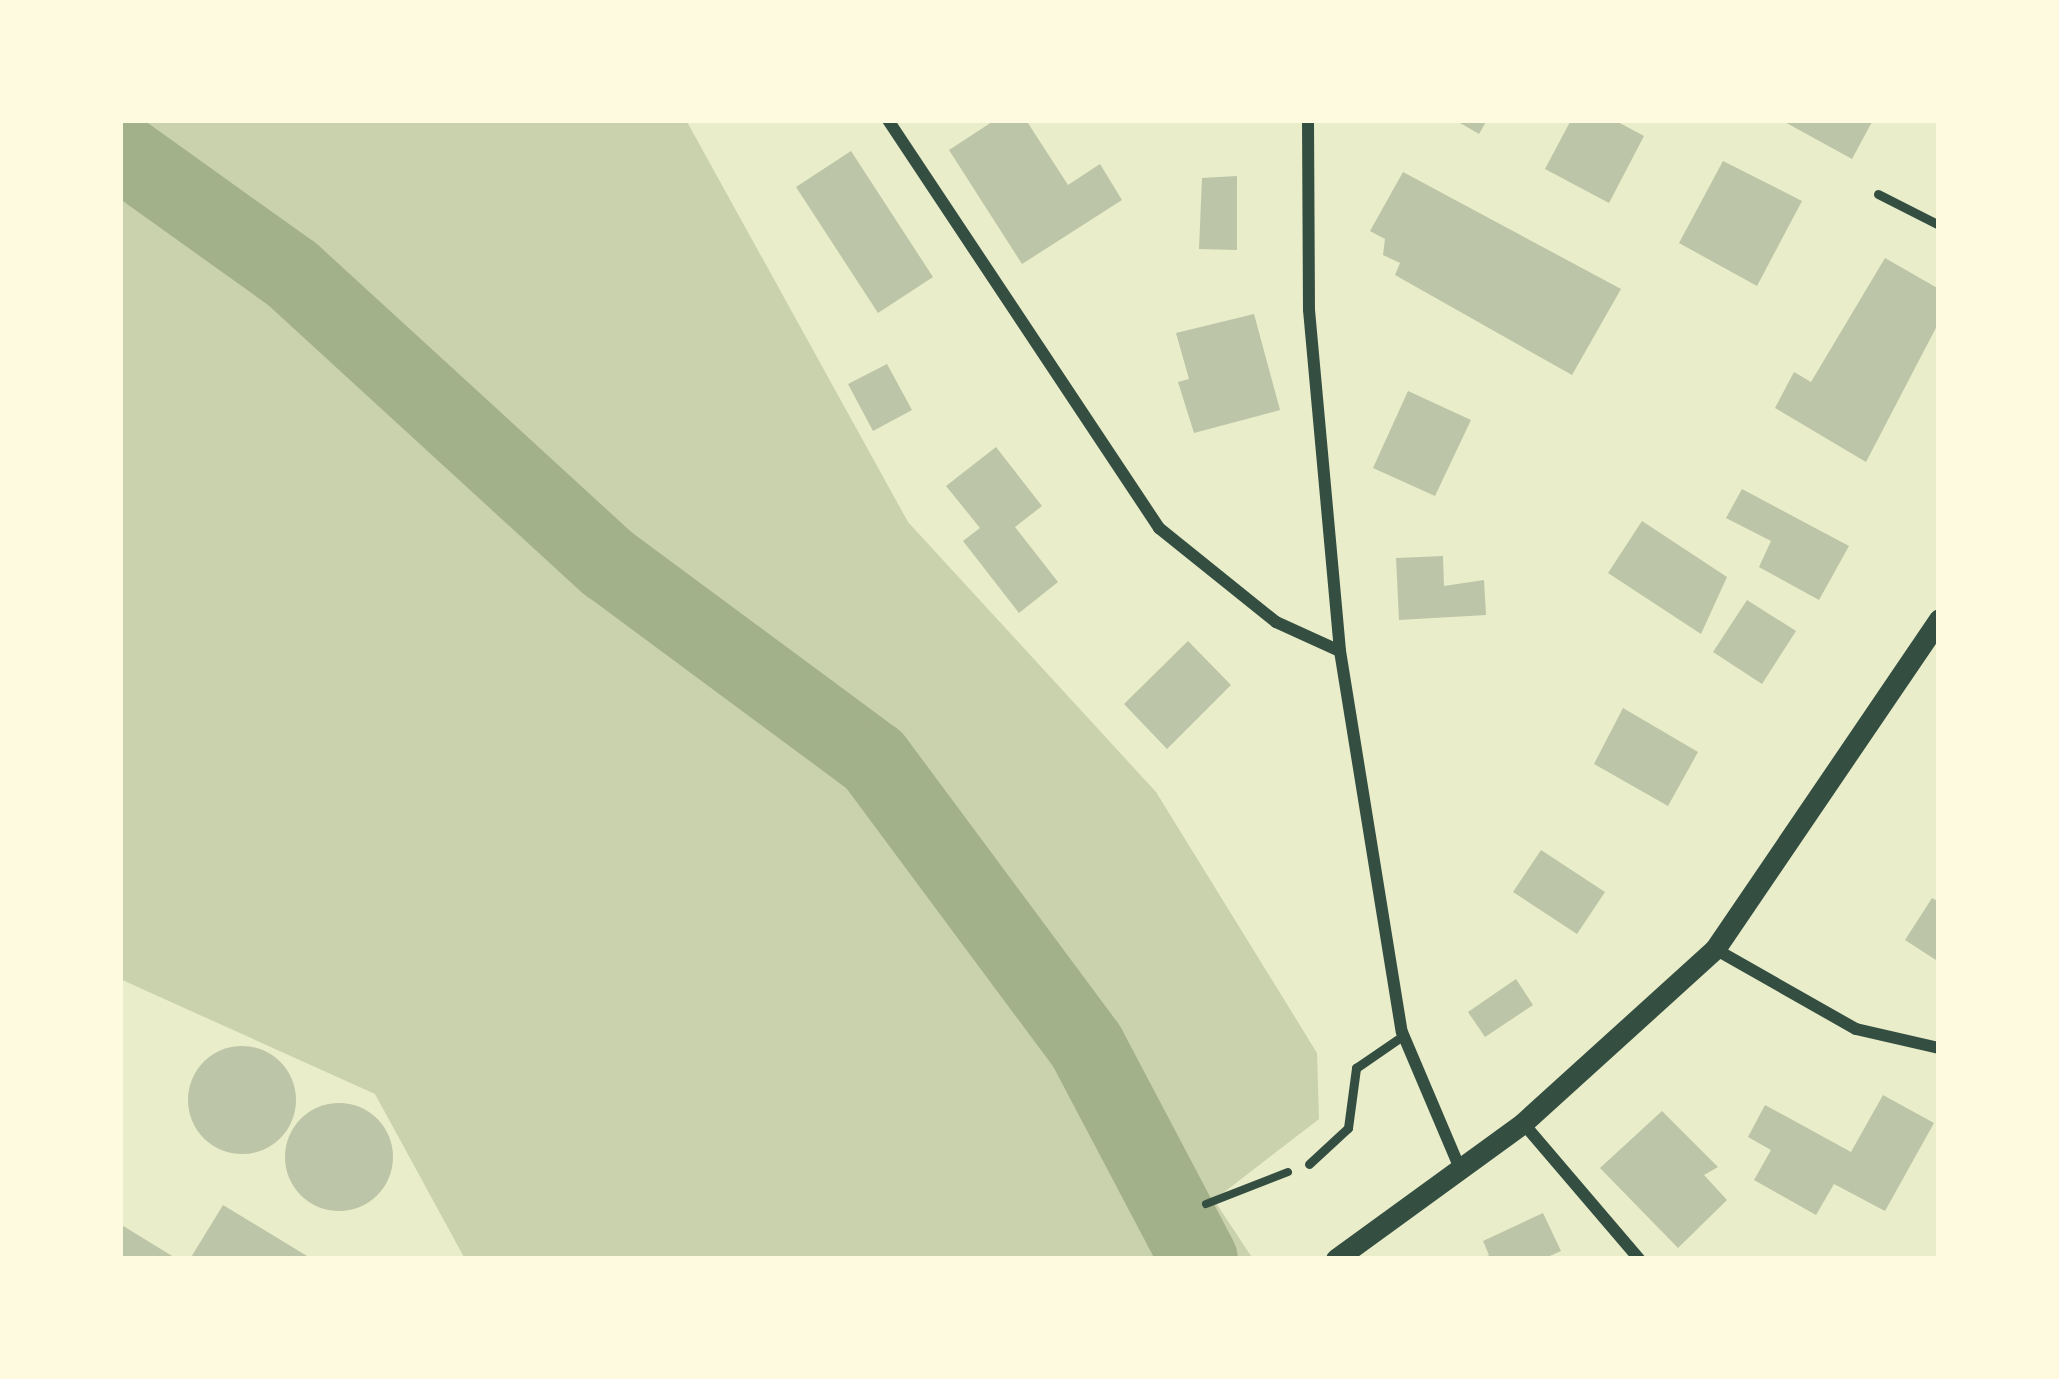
<!DOCTYPE html>
<html>
<head>
<meta charset="utf-8">
<style>
	body { margin:0 }
	#map { position:relative; width:2059px; height:1379px; overflow:hidden; background:#e9edc9; font-family:"DM Sans",sans-serif }
	div>[style] { position:absolute }
	.green>* { inset:0; background:#cad2ad }
	.river>* { height:78px; margin:-39px; padding:0 39px; transform-origin:39px; border-radius:39px; background:#a3b18a }
	.building>* { inset:0; background:#bcc5a7 }
	.round { border-radius:50% }
	.path>* { height:8px; margin:-4px; padding:0 4px; transform-origin:4px; border-radius:4px; background:#344e41 }
	.service>* { height:9px; margin:-4.5px; padding:0 4.5px; transform-origin:4.5px; border-radius:4.5px; background:#344e41 }
	.minor>* { height:12px; margin:-6px; padding:0 6px; transform-origin:6px; border-radius:6px; background:#344e41 }
	.tertiary>* { height:21px; margin:-10.5px; padding:0 10.5px; transform-origin:10.5px; border-radius:10.5px; background:#344e41 }
	span { translate:-50% -50%; white-space:nowrap; text-align:center; line-height:1.15; -webkit-text-stroke:9px #fefae0; paint-order:stroke }
	.frame { position:absolute; inset:0; border:123px solid #fefae0; pointer-events:none }
</style>
</head>
<body>
<div id="map">
	<div class="green">
		<i style="clip-path:polygon(120px 120px,686px 120px,908px 522px,1156px 792px,1317px 1053px,1319px 1119px,1214px 1200px,1253px 1259px,465px 1259px,375px 1094px,120px 979px)"></i>
	</div>
	<div class="river">
		<i style="left:120px;top:151px;width:211px;rotate:35.6deg"></i>
		<i style="left:292px;top:274px;width:430px;rotate:42.5deg"></i>
		<i style="left:609px;top:564px;width:330px;rotate:36.5deg"></i>
		<i style="left:874px;top:760px;width:357px;rotate:53.4deg"></i>
		<i style="left:1087px;top:1047px;width:240px;rotate:62.2deg"></i>
	</div>
	<div class="building">
		<i style="clip-path:polygon(995px 120px,1026px 120px,1068px 185px,1100px 164px,1122px 200px,1022px 264px,949px 150px)"></i>
		<i style="clip-path:polygon(1455px 120px,1487px 120px,1479px 134px)"></i>
		<i style="clip-path:polygon(1571px 120px,1614px 120px,1644px 136px,1609px 203px,1545px 169px)"></i>
		<i style="clip-path:polygon(1781px 120px,1873px 120px,1852px 159px)"></i>
		<i style="clip-path:polygon(851px 151px,933px 277px,878px 313px,796px 187px)"></i>
		<i style="clip-path:polygon(1723px 161px,1802px 201px,1757px 286px,1679px 243px)"></i>
		<i style="clip-path:polygon(1403px 172px,1621px 289px,1572px 375px,1395px 275px,1400px 263px,1383px 255px,1385px 239px,1370px 231px)"></i>
		<i style="clip-path:polygon(1237px 176px,1237px 250px,1199px 249px,1202px 178px)"></i>
		<i style="clip-path:polygon(1885px 258px,1939px 289px,1939px 322px,1866px 462px,1775px 408px,1794px 372px,1811px 382px)"></i>
		<i style="clip-path:polygon(1254px 314px,1280px 410px,1194px 433px,1178px 382px,1189px 379px,1176px 333px)"></i>
		<i style="clip-path:polygon(887px 364px,912px 410px,873px 431px,848px 384px)"></i>
		<i style="clip-path:polygon(1408px 391px,1471px 420px,1435px 496px,1373px 468px)"></i>
		<i style="clip-path:polygon(996px 447px,1042px 506px,1015px 527px,1058px 582px,1019px 613px,963px 541px,980px 528px,946px 486px)"></i>
		<i style="clip-path:polygon(1742px 489px,1849px 546px,1819px 600px,1759px 567px,1771px 541px,1726px 518px)"></i>
		<i style="clip-path:polygon(1642px 521px,1727px 577px,1701px 634px,1608px 573px)"></i>
		<i style="clip-path:polygon(1443px 556px,1444px 586px,1484px 580px,1486px 615px,1399px 620px,1396px 558px)"></i>
		<i style="clip-path:polygon(1747px 600px,1796px 631px,1762px 684px,1713px 652px)"></i>
		<i style="clip-path:polygon(1188px 641px,1231px 685px,1167px 749px,1124px 704px)"></i>
		<i style="clip-path:polygon(1623px 708px,1698px 752px,1668px 806px,1594px 764px)"></i>
		<i style="clip-path:polygon(1541px 850px,1605px 892px,1577px 934px,1513px 892px)"></i>
		<i style="clip-path:polygon(1932px 898px,1939px 902px,1939px 962px,1905px 940px)"></i>
		<i style="clip-path:polygon(1516px 979px,1533px 1005px,1485px 1037px,1468px 1012px)"></i>
		<i class="round" style="left:188px;top:1046px;width:108px;height:108px"></i>
		<i style="clip-path:polygon(1883px 1095px,1934px 1123px,1885px 1211px,1834px 1184px,1816px 1215px,1754px 1180px,1771px 1150px,1748px 1137px,1765px 1105px,1851px 1152px)"></i>
		<i class="round" style="left:285px;top:1103px;width:108px;height:108px"></i>
		<i style="clip-path:polygon(1662px 1111px,1718px 1167px,1704px 1175px,1727px 1200px,1678px 1248px,1600px 1168px)"></i>
		<i style="clip-path:polygon(223px 1205px,312px 1259px,190px 1259px)"></i>
		<i style="clip-path:polygon(1543px 1213px,1561px 1251px,1543px 1259px,1481px 1259px,1489px 1255px,1483px 1241px)"></i>
		<i style="clip-path:polygon(120px 1224px,177px 1259px,120px 1259px)"></i>
	</div>
	<div class="path">
		<i style="left:1206px;top:1204px;width:88px;rotate:-21.3deg"></i>
	</div>
	<div class="service">
		<i style="left:1878px;top:194px;width:68px;rotate:26.9deg"></i>
		<i style="left:1309px;top:1164px;width:53px;rotate:-42.7deg"></i>
		<i style="left:1348px;top:1128px;width:61px;rotate:-82.4deg"></i>
		<i style="left:1356px;top:1068px;width:58px;rotate:-34.5deg"></i>
	</div>
	<div class="minor">
		<i style="left:888px;top:120px;width:490px;rotate:56.4deg"></i>
		<i style="left:1159px;top:528px;width:150px;rotate:38.8deg"></i>
		<i style="left:1276px;top:622px;width:70px;rotate:24.4deg"></i>
		<i style="left:1308px;top:120px;width:190px;rotate:89.7deg"></i>
		<i style="left:1309px;top:310px;width:342px;rotate:84.8deg"></i>
		<i style="left:1340px;top:651px;width:386px;rotate:80.8deg"></i>
		<i style="left:1402px;top:1032px;width:151px;rotate:67deg"></i>
		<i style="left:1715px;top:949px;width:162px;rotate:29.6deg"></i>
		<i style="left:1856px;top:1029px;width:85px;rotate:12.9deg"></i>
		<i style="left:1523px;top:1123px;width:179px;rotate:49.5deg"></i>
	</div>
	<div class="tertiary">
		<i style="left:1336px;top:1259px;width:231px;rotate:-36deg"></i>
		<i style="left:1523px;top:1123px;width:259px;rotate:-42.2deg"></i>
		<i style="left:1715px;top:949px;width:399px;rotate:-55.8deg"></i>
	</div>
	<div class="frame"></div>
</div>
</body>
</html>
